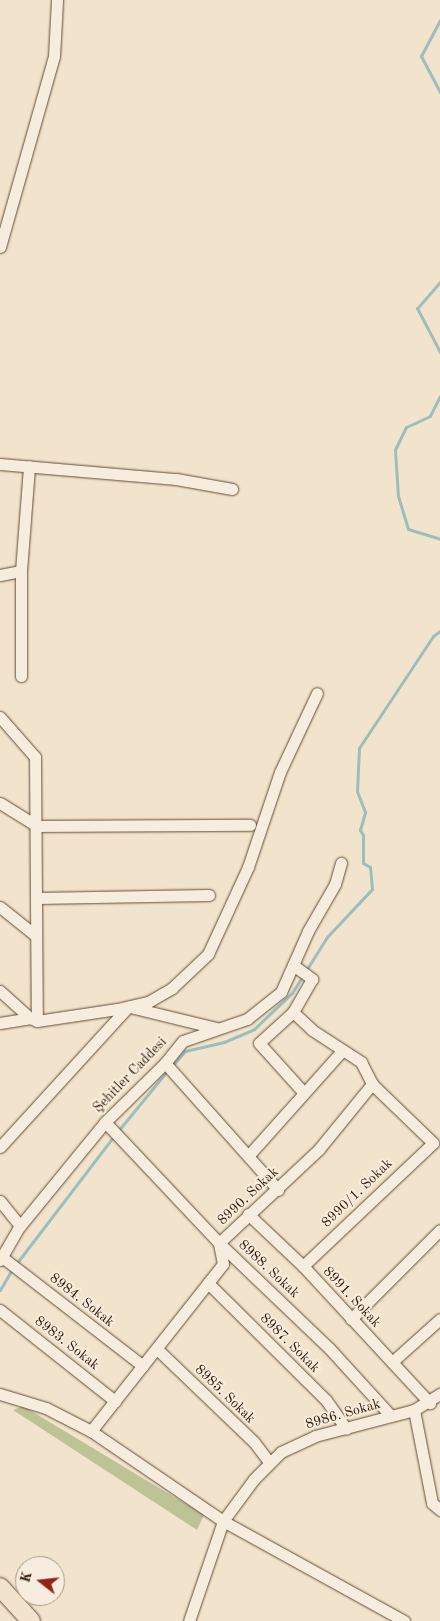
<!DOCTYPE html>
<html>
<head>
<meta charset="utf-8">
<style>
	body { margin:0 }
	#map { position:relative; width:440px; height:1621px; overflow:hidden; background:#f2e4cc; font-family:"Old Standard TT",serif }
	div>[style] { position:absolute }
	.green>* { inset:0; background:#bec395 }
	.stream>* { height:3px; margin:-1.5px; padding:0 1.5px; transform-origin:1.5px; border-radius:1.5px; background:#9cbebd }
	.roads { filter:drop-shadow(0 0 1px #634b35) drop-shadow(0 0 1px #634b35) }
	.street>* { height:11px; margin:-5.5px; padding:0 5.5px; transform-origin:5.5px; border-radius:5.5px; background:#f7edde }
	.primary>* { height:18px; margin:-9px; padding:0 9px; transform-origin:9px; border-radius:9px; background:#f2e4cc }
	span { translate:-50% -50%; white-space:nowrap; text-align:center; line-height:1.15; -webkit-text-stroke:4px #f7edde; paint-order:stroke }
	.street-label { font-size:14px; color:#331803 }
	.north { position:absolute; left:15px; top:1556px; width:50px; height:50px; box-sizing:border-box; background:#f7edde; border:1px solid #a99886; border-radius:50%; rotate:286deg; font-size:14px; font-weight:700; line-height:20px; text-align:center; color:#331803 }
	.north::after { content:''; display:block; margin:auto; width:18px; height:22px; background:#8f2418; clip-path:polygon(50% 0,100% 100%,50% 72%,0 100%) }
</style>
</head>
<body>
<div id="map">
	<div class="green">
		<i style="clip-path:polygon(23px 1406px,204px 1515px,197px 1530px,13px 1410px)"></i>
	</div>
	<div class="stream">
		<i style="left:440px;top:20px;width:41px;rotate:117.8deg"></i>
		<i style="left:421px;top:56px;width:41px;rotate:62.2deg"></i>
		<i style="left:440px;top:282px;width:35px;rotate:131deg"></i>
		<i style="left:417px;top:308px;width:50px;rotate:62.4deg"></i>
		<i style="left:440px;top:396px;width:22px;rotate:117deg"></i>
		<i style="left:430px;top:416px;width:26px;rotate:155deg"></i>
		<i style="left:406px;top:427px;width:25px;rotate:116deg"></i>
		<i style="left:395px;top:450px;width:46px;rotate:86.3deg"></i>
		<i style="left:398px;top:496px;width:34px;rotate:73deg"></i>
		<i style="left:408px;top:529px;width:34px;rotate:17deg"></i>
		<i style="left:172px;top:1066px;width:20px;rotate:-49deg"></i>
		<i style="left:185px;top:1051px;width:40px;rotate:-13deg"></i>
		<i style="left:224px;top:1042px;width:33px;rotate:-23deg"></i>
		<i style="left:254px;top:1029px;width:52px;rotate:-43.5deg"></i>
		<i style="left:292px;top:993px;width:66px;rotate:-58deg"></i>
		<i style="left:327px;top:937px;width:66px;rotate:-46.8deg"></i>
		<i style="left:372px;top:889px;width:22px;rotate:-95deg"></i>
		<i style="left:370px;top:867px;width:8px;rotate:-150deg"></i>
		<i style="left:363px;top:863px;width:28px;rotate:-90deg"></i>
		<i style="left:363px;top:835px;width:6px;rotate:-121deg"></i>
		<i style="left:360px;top:830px;width:19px;rotate:-74deg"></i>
		<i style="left:365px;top:812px;width:22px;rotate:-111deg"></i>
		<i style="left:357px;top:791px;width:43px;rotate:-87.3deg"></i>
		<i style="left:359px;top:748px;width:134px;rotate:-56.5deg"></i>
		<i style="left:433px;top:636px;width:9px;rotate:-36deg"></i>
		<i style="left:118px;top:1131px;width:79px;rotate:-50.7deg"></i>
		<i style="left:16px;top:1264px;width:161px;rotate:-52.6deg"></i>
		<i style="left:0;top:1290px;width:24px;rotate:-60deg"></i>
	</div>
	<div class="roads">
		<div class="street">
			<i style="left:0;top:247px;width:198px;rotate:-74.2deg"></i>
			<i style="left:54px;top:56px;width:56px;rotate:-86.9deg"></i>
			<i style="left:0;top:464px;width:177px;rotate:4.9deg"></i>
			<i style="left:176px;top:479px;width:57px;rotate:10.1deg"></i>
			<i style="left:0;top:575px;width:21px;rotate:-11deg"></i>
			<i style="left:21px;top:676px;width:105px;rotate:-90deg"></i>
			<i style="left:21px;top:571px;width:105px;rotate:-85.6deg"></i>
			<i style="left:0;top:717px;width:53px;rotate:48.8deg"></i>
			<i style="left:35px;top:757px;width:264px;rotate:89.6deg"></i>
			<i style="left:37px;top:1021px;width:81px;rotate:-8.5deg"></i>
			<i style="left:117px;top:1009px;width:32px;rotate:-13deg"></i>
			<i style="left:148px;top:1002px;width:28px;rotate:-30deg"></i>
			<i style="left:172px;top:988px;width:50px;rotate:-43.4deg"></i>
			<i style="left:208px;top:954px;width:96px;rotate:-65.3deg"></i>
			<i style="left:248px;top:867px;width:100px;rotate:-71.4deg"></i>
			<i style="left:280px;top:772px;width:87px;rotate:-64.9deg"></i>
			<i style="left:0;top:803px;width:44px;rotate:31.9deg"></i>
			<i style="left:37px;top:826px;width:213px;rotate:-0.3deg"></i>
			<i style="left:36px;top:898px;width:173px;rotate:-1deg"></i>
			<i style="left:0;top:907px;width:45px;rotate:38.7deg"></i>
			<i style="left:293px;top:965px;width:24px;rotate:36deg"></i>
			<i style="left:312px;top:979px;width:38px;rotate:120deg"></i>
			<i style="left:293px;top:1012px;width:46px;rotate:137.6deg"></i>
			<i style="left:259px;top:1043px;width:67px;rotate:48deg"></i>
			<i style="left:0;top:991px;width:40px;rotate:42deg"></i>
			<i style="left:130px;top:1007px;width:89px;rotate:13.7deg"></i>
			<i style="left:293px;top:1012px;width:26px;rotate:43deg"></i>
			<i style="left:312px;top:1030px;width:59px;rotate:33.1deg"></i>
			<i style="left:361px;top:1062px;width:25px;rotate:63deg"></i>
			<i style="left:372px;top:1084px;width:85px;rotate:44deg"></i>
			<i style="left:433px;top:1143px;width:179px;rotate:136.6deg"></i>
			<i style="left:0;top:1023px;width:30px;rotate:-9deg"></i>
			<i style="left:30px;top:1018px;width:5px;rotate:22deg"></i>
			<i style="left:165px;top:1063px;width:170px;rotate:48.3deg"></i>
			<i style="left:105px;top:1122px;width:166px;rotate:46.7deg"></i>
			<i style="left:219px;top:1243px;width:152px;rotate:43.7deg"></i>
			<i style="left:329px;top:1348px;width:92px;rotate:47.6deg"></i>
			<i style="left:0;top:1147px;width:190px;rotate:-47.6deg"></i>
			<i style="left:248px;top:1156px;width:141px;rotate:-48.2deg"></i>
			<i style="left:0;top:1201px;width:32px;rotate:51deg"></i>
			<i style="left:248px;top:1214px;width:76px;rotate:43.4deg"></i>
			<i style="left:303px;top:1266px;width:187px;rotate:47.2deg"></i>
			<i style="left:2px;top:1257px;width:178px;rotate:37.7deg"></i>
			<i style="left:0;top:1260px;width:39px;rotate:-60deg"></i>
			<i style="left:20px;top:1226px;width:134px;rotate:-50.7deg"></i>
			<i style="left:105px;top:1122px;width:84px;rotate:-44.5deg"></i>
			<i style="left:165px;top:1063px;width:28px;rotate:-51deg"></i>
			<i style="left:183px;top:1041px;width:68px;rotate:-19deg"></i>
			<i style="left:247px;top:1019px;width:43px;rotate:-38.5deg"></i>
			<i style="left:281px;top:992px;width:67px;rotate:-66.1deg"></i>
			<i style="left:308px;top:931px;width:54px;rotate:-60.1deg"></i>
			<i style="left:335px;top:884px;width:22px;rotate:-74deg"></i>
			<i style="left:208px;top:1283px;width:166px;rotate:44.8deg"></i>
			<i style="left:326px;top:1400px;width:35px;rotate:55deg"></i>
			<i style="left:0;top:1310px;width:147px;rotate:38.4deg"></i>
			<i style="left:351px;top:1319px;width:126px;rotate:-45deg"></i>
			<i style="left:157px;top:1349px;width:134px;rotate:43.8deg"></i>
			<i style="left:254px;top:1442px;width:26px;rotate:53deg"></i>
			<i style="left:392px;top:1362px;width:64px;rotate:-41.9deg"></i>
			<i style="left:0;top:1394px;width:48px;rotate:16.9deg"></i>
			<i style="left:46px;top:1408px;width:51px;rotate:27.1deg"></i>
			<i style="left:91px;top:1431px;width:160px;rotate:34.3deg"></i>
			<i style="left:223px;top:1521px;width:207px;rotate:28.9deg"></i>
			<i style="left:414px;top:1410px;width:95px;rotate:79deg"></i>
			<i style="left:432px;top:1503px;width:11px;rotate:41deg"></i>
			<i style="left:91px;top:1431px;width:213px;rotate:-51.7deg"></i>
			<i style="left:223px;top:1264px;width:21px;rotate:-101deg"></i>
			<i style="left:219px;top:1243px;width:137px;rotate:-43.2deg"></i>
			<i style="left:319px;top:1149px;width:84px;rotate:-50.8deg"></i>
			<i style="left:189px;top:1621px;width:106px;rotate:-71.2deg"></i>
			<i style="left:223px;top:1521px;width:52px;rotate:-53.6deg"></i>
			<i style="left:254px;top:1479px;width:38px;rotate:-45deg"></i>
			<i style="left:281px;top:1452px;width:38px;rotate:-25deg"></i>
			<i style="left:315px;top:1436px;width:102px;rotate:-14.7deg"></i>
			<i style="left:414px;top:1410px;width:31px;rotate:-32deg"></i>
		</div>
		<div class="primary">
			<i style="left:0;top:1587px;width:46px;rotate:47.6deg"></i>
		</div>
	</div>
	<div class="street-label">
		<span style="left:130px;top:1075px;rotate:-46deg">Şehitler Caddesi</span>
		<span style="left:357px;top:1193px;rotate:-44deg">8990/1. Sokak</span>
		<span style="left:248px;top:1196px;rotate:-43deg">8990. Sokak</span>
		<span style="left:269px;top:1269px;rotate:43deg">8988. Sokak</span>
		<span style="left:352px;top:1297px;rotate:47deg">8991. Sokak</span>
		<span style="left:82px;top:1300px;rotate:38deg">8984. Sokak</span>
		<span style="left:67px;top:1343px;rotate:38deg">8983. Sokak</span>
		<span style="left:290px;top:1343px;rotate:45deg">8987. Sokak</span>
		<span style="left:225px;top:1394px;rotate:44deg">8985. Sokak</span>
		<span style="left:343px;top:1414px;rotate:-16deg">8986. Sokak</span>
	</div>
	<div class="north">K</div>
</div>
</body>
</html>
